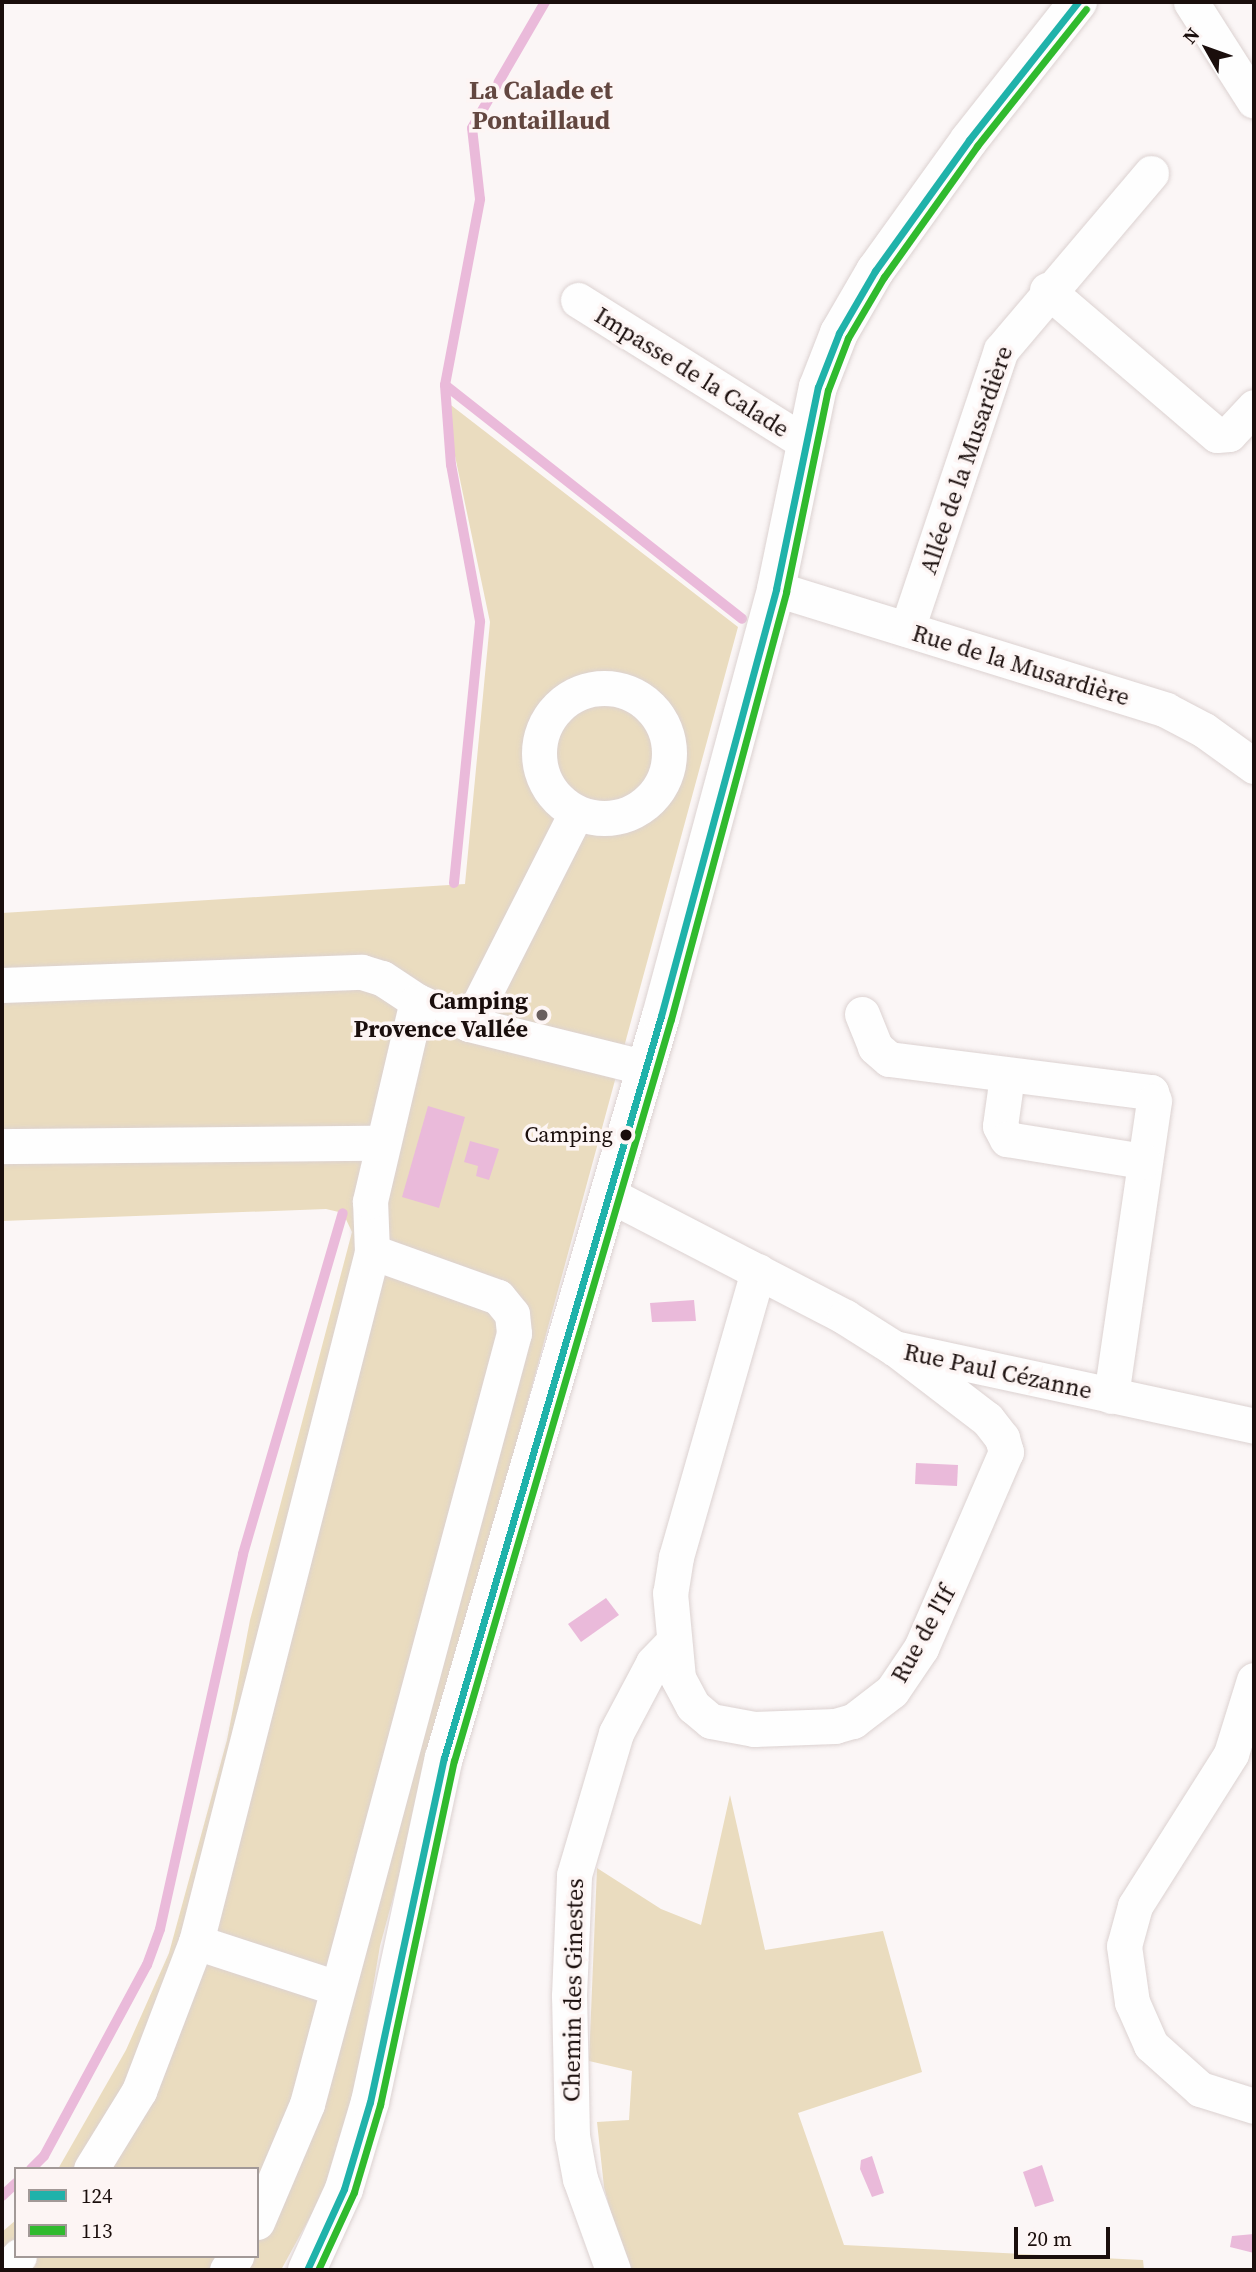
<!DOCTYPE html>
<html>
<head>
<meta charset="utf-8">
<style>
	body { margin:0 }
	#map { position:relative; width:1256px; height:2272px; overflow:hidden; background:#fbf6f6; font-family:"Source Serif 4",serif }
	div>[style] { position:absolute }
	.green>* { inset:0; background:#eadcbf }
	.water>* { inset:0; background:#eabada }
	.stream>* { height:10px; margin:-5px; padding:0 5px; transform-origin:5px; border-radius:5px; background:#eabada }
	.roads { filter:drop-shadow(0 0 2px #dcd2d1) drop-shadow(0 0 2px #dcd2d1) }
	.minor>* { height:35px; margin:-17.5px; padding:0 17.5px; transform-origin:17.5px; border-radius:17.5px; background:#fefefe }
	.minor>.ring { margin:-17.5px; padding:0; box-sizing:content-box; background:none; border:35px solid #fefefe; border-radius:50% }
	.tertiary>* { height:38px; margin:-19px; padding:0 19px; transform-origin:19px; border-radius:19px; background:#fefefe }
	.bus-1>* { height:7px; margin:-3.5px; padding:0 3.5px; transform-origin:3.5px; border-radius:3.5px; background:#20b2aa }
	.bus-2>* { height:7px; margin:-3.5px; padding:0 3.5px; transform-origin:3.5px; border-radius:3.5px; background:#30ba2e }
	.dots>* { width:19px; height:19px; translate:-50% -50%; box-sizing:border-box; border:4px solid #fdf5f4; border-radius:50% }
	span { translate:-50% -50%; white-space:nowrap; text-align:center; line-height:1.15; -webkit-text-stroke:7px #fdf5f4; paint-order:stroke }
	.bus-label { font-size:22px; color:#1a0e0c }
	.right { translate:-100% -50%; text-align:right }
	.street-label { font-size:24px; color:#1a0e0c }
	.poi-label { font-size:24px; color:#1a0e0c; font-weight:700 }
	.neighbourhood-label { font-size:26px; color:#634740; font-weight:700 }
	.frame { position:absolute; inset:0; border:4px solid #1a0e0c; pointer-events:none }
	.legend { position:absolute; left:14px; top:2167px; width:245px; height:91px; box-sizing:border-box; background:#fdf5f4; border:2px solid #a29997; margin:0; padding:9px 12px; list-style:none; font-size:21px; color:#1a0e0c }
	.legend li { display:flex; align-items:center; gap:14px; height:35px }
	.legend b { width:35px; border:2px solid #a29997 }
	.north { position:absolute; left:1172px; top:14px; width:70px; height:70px; -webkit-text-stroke:5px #fdf5f4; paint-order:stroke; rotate:310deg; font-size:19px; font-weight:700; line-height:28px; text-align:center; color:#1a0e0c }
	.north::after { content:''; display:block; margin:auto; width:24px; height:32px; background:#1a0e0c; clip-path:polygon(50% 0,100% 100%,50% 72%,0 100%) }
	.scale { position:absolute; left:1014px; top:2227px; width:96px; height:32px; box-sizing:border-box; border:4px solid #1a0e0c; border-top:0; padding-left:9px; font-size:21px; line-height:24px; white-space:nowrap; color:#1a0e0c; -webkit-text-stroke:5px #fdf5f4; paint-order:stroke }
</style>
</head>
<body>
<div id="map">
	<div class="green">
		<i style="clip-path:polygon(443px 399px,738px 627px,380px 1946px,358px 2076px,327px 2186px,281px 2270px,2px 2270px,2px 2232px,16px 2220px,16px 2256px,257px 2256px,257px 2169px,58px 2169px,126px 2050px,169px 1953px,227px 1740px,250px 1620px,352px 1232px,343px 1213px,326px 1209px,2px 1221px,2px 913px,465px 884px,490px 622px)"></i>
		<i style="clip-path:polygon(730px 1795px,765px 1950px,883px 1931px,922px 2072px,798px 2113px,844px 2245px,1143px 2260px,1144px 2270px,626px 2270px,604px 2187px,597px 2122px,629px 2120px,632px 2071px,589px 2061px,597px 1868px,661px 1909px,701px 1925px)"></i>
	</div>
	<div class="water">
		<i style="clip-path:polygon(428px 1106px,465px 1117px,439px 1208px,402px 1197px)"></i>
		<i style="clip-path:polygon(470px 1141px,499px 1149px,489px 1180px,476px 1176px,478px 1166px,464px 1162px)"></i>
		<i style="clip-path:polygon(694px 1300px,696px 1321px,652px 1322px,650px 1303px)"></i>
		<i style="clip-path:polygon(916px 1463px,958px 1465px,957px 1486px,915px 1484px)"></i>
		<i style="clip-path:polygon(606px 1598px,619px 1615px,581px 1642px,568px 1624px)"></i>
		<i style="clip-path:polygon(872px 2156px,884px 2193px,872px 2197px,860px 2169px,861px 2160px)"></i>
		<i style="clip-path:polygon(1042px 2165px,1054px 2201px,1035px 2207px,1023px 2172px)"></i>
		<i style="clip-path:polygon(1254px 2234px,1254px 2253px,1230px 2247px,1232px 2236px)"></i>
	</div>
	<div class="stream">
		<i style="left:445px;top:385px;width:378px;rotate:38.2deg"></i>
		<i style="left:454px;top:883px;width:263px;rotate:-84.3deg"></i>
		<i style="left:480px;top:621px;width:159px;rotate:-100.5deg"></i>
		<i style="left:451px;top:465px;width:80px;rotate:-94.3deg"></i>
		<i style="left:445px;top:385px;width:189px;rotate:-79.3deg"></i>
		<i style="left:480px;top:199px;width:71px;rotate:-96.4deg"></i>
		<i style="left:472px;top:128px;width:146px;rotate:-59.9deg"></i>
		<i style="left:31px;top:2169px;width:18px;rotate:-45deg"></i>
		<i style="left:44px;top:2156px;width:217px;rotate:-61.7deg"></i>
		<i style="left:147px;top:1965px;width:38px;rotate:-70deg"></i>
		<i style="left:160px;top:1929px;width:384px;rotate:-77.5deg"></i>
		<i style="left:243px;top:1554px;width:355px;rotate:-73.7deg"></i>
		<i style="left:2px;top:2196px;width:19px;rotate:-43deg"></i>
	</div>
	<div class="roads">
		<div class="minor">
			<i style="left:1191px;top:2px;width:117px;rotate:57.5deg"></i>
			<i style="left:1047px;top:290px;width:223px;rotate:40.5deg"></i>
			<i style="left:1217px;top:435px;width:12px;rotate:-5deg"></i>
			<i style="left:1229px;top:434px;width:37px;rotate:-47deg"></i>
			<i style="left:578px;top:300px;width:269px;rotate:32.1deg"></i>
			<i style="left:776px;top:589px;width:408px;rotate:17.2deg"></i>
			<i style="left:1166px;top:710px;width:43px;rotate:27.8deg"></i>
			<i style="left:1204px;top:730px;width:62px;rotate:35.8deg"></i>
			<i style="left:907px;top:629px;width:294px;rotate:-71.4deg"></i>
			<i style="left:1001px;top:350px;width:232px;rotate:-49.7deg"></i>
			<i class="ring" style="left:539px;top:688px;width:95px;height:95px"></i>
			<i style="left:2px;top:985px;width:360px;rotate:-2.1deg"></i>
			<i style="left:362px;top:972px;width:21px;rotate:17deg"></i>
			<i style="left:382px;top:978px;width:42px;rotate:33.3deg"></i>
			<i style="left:417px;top:1001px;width:57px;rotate:23.9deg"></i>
			<i style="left:469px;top:1024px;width:183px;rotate:13.9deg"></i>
			<i style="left:862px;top:1014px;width:35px;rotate:68deg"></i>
			<i style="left:875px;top:1047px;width:18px;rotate:41deg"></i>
			<i style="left:889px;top:1059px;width:264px;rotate:7.2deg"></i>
			<i style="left:1151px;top:1092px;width:9px;rotate:72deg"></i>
			<i style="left:1154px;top:1101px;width:298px;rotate:98.3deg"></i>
			<i style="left:469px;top:1024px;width:237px;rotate:-63.1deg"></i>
			<i style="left:1007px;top:1076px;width:50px;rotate:98deg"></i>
			<i style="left:1000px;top:1126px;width:15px;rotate:62deg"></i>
			<i style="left:1007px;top:1139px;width:138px;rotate:9.2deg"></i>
			<i style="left:2px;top:1146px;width:381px;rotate:-0.5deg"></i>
			<i style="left:610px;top:1195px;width:265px;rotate:27.4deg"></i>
			<i style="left:845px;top:1317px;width:58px;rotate:32.3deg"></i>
			<i style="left:894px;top:1348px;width:368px;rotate:12.2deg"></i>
			<i style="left:758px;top:1271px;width:298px;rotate:106deg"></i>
			<i style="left:676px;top:1557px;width:36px;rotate:99deg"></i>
			<i style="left:670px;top:1593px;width:85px;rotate:84.6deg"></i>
			<i style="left:678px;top:1678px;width:32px;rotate:62deg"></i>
			<i style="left:693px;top:1706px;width:23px;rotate:40deg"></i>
			<i style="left:711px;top:1721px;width:44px;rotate:10.5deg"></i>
			<i style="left:754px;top:1729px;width:81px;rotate:-2.1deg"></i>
			<i style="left:835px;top:1726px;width:19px;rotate:-16deg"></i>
			<i style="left:853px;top:1721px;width:49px;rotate:-37.6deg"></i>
			<i style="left:892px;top:1691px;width:52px;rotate:-56deg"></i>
			<i style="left:921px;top:1648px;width:214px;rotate:-66.6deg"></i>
			<i style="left:1006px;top:1452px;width:15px;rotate:-106deg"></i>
			<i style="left:1002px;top:1438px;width:24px;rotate:-128deg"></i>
			<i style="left:987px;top:1419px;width:117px;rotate:-142.6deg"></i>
			<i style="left:1254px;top:1680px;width:77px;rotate:107.3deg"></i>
			<i style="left:1231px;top:1754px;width:180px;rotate:122.3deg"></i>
			<i style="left:1135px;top:1906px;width:41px;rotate:105.4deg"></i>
			<i style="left:1124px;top:1946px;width:57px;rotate:81.9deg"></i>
			<i style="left:1132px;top:2002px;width:47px;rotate:66.2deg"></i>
			<i style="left:1151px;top:2045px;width:66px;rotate:41.9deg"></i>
			<i style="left:1200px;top:2089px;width:57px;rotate:17.5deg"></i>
			<i style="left:196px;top:1942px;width:148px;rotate:18.1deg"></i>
			<i style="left:91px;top:2169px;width:92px;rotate:-58.4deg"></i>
			<i style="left:139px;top:2091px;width:160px;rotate:-69.1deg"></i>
			<i style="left:196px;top:1942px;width:712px;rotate:-75.69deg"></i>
			<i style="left:372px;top:1252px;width:51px;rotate:-92.2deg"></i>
			<i style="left:370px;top:1201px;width:205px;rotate:-76.8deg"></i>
			<i style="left:257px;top:2222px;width:128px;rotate:-67deg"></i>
			<i style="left:307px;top:2104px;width:798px;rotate:-74.97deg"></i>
			<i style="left:514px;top:1333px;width:19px;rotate:-96deg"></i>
			<i style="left:512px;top:1314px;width:22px;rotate:-129deg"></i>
			<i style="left:498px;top:1297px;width:134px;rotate:-160.3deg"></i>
			<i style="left:6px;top:2270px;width:19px;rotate:-47deg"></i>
			<i style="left:227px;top:2270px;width:17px;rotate:-57deg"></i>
			<i style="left:613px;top:2270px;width:97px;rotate:-109.9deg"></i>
			<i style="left:580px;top:2179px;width:44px;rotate:-100.5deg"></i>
			<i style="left:572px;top:2136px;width:140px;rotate:-91.2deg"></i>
			<i style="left:569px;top:1996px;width:121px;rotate:-87.6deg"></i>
			<i style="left:574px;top:1875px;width:148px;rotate:-73.5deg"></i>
			<i style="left:616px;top:1733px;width:79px;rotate:-62.1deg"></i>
			<i style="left:653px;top:1663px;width:29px;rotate:-46deg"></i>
		</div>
		<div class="tertiary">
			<i style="left:307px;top:2270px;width:89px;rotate:-65.4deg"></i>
			<i style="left:344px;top:2189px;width:91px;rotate:-73.4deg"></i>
			<i style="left:370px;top:2102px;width:352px;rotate:-77.9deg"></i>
			<i style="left:444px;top:1758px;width:773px;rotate:-73.7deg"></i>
			<i style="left:661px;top:1016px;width:442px;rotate:-74.9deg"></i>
			<i style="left:776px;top:589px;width:206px;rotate:-78.3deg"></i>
			<i style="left:818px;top:387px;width:58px;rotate:-68.7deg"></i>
			<i style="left:839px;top:333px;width:72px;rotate:-59.9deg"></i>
			<i style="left:875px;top:271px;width:161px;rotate:-54.3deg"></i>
			<i style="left:969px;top:140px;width:176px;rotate:-51.7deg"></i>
		</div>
	</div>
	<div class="bus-1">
		<i style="left:307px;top:2270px;width:89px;rotate:-65.4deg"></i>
		<i style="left:344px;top:2189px;width:91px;rotate:-73.4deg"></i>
		<i style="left:370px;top:2102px;width:352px;rotate:-77.9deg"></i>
		<i style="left:444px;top:1758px;width:773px;rotate:-73.7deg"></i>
		<i style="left:661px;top:1016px;width:442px;rotate:-74.9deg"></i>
		<i style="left:776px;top:589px;width:206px;rotate:-78.3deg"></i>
		<i style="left:818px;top:387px;width:58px;rotate:-68.7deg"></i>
		<i style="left:839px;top:333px;width:72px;rotate:-59.9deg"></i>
		<i style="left:875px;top:271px;width:161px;rotate:-54.3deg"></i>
		<i style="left:969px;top:140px;width:176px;rotate:-51.7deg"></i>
	</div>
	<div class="bus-2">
		<i style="left:318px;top:2270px;width:86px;rotate:-65.2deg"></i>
		<i style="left:354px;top:2192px;width:91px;rotate:-73.4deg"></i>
		<i style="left:380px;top:2105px;width:352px;rotate:-77.9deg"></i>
		<i style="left:454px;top:1761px;width:773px;rotate:-73.7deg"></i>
		<i style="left:671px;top:1019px;width:442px;rotate:-74.9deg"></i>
		<i style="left:786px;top:592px;width:206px;rotate:-78.3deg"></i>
		<i style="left:828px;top:390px;width:56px;rotate:-69deg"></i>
		<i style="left:848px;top:338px;width:71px;rotate:-59.5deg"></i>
		<i style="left:884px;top:277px;width:161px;rotate:-54.6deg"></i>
		<i style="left:977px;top:146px;width:175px;rotate:-51.5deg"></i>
	</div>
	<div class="dots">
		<i style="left:542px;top:1015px;background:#695f5e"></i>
		<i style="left:626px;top:1135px;background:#1a0e0c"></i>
	</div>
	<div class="bus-label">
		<span class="right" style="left:613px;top:1135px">Camping</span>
	</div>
	<div class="street-label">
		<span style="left:692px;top:372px;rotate:32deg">Impasse de la Calade</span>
		<span style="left:966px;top:460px;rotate:-71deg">Allée de la Musardière</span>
		<span style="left:1021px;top:665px;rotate:17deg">Rue de la Musardière</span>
		<span style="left:998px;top:1371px;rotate:12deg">Rue Paul Cézanne</span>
		<span style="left:923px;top:1634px;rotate:-61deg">Rue de l'If</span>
		<span style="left:573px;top:1990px;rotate:-89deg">Chemin des Ginestes</span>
	</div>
	<div class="poi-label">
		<span class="right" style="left:528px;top:1015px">Camping<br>Provence Vallée</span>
	</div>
	<div class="neighbourhood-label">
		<span style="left:541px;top:106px">La Calade et<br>Pontaillaud</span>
	</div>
	<div class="frame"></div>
	<ul class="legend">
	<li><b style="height:9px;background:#20b2aa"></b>124</li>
	<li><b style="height:9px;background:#30ba2e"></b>113</li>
	</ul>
	<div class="north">N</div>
	<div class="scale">20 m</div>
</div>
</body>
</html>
